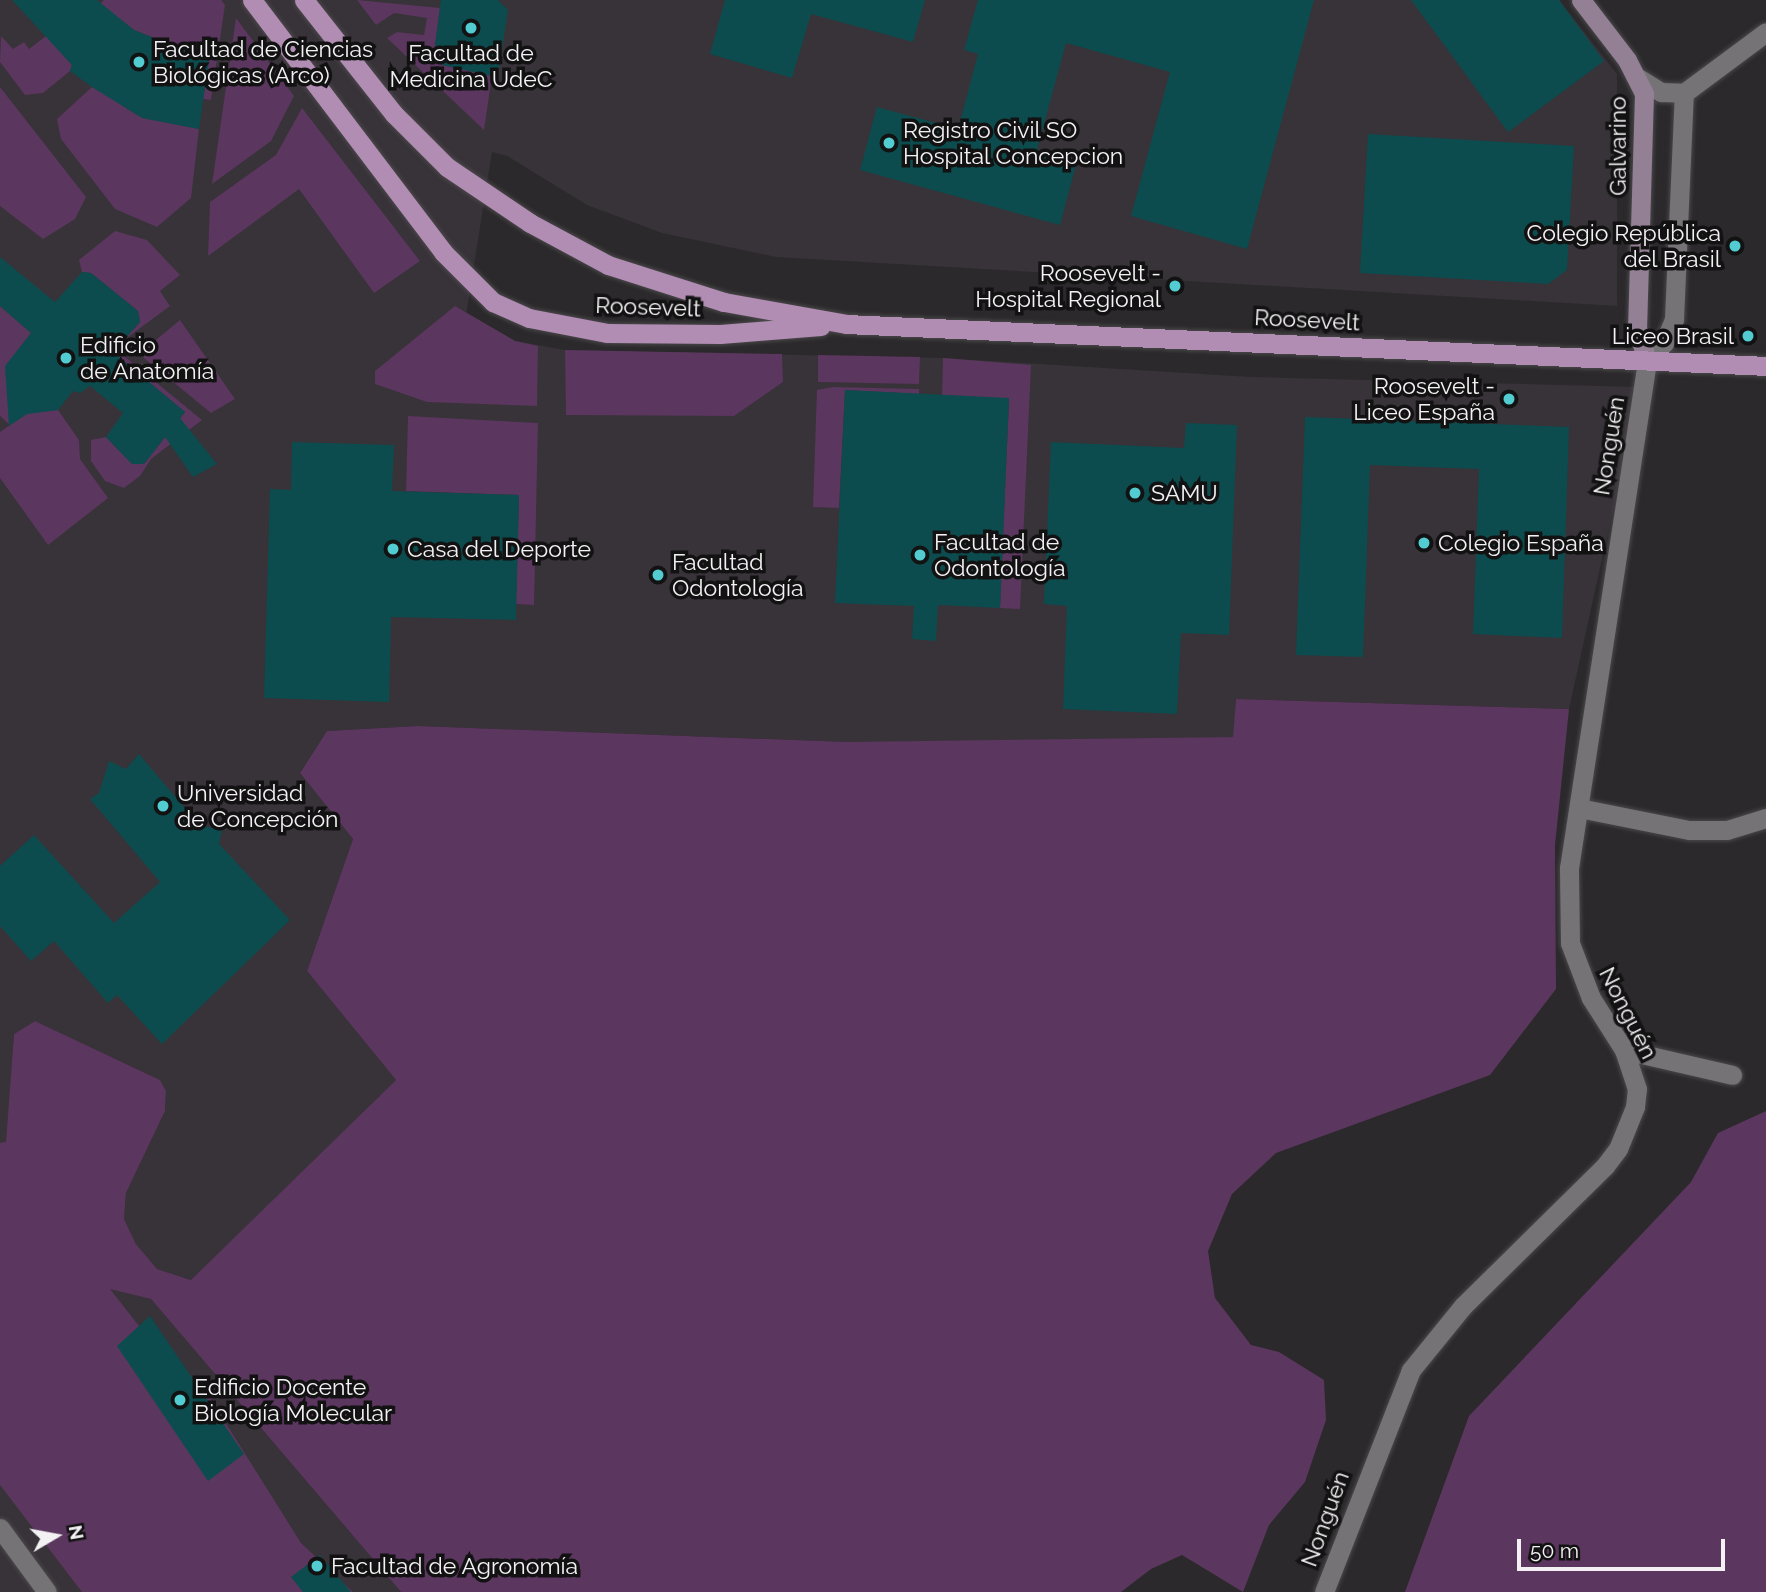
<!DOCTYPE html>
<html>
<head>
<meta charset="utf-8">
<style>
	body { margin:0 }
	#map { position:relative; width:1766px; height:1592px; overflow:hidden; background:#2b292b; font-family:Raleway,sans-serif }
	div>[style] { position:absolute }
	.built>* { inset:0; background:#383239 }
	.green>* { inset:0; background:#5b365e }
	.building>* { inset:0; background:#0d4c4e }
	.roads { filter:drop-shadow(0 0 2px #4a484a) drop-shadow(0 0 2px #4a484a) }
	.pedestrian>* { height:19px; margin:-9.5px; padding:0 9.5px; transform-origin:9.5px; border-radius:9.5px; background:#767376 }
	.minor>* { height:19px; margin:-9.5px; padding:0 9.5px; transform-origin:9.5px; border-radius:9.5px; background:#767376 }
	.secondary>* { height:19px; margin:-9.5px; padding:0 9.5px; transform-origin:9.5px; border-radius:9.5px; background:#938095 }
	.primary>* { height:19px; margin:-9.5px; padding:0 9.5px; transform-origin:9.5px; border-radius:9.5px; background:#b18db3 }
	.dots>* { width:19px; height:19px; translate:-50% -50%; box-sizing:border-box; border:4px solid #131213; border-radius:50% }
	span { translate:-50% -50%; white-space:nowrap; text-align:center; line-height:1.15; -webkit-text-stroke:7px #131213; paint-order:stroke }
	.poi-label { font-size:23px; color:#f3f1f3 }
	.left { translate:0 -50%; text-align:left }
	.right { translate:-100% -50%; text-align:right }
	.street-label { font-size:23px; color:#f3f1f3 }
	.north { position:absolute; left:21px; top:1501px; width:70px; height:70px; -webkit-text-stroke:5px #131213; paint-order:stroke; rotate:80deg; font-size:19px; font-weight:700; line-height:28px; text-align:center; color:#f3f1f3 }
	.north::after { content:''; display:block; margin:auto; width:24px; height:32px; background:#f3f1f3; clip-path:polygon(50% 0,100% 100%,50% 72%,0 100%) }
	.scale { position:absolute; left:1517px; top:1539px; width:208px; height:32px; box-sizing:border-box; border:4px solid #f3f1f3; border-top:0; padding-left:9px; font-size:21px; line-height:24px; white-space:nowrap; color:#f3f1f3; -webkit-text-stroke:5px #131213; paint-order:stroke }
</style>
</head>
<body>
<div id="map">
	<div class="built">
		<i style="clip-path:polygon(0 0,1559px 0,1617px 74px,1617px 306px,776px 257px,662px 233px,587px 205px,507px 156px,492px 152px,466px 315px,516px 341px,565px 350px,943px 358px,1251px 377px,1640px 387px,1569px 709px,1236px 699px,1234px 737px,1014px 743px,847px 742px,418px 726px,327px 731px,300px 773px,353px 839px,307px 971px,396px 1080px,192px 1280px,157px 1269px,136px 1244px,124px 1219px,126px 1193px,165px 1111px,166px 1091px,160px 1080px,35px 1021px,14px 1034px,11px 1083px,91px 1283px,151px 1299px,401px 1592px,0 1592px)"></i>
	</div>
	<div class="green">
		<i style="clip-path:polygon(104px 0,221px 0,225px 5px,211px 100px,203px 99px,209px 60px,134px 30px,100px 4px)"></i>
		<i style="clip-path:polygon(357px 0,440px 8px,435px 46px,442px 54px,442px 65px,492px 76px,484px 130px,387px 38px,397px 32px,424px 35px,427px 18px,394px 13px,376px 25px)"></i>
		<i style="clip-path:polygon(236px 18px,294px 96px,271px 141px,212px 184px)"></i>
		<i style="clip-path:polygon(1px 36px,13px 49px,24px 42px,29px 49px,46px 36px,72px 65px,70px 71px,43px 93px,25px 95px,0 62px)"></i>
		<i style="clip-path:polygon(111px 80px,133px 96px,127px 109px,143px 118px,199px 129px,191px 198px,157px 227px,115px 209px,61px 139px,57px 119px,92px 87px,100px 92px)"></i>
		<i style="clip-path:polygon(0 87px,86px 197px,75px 219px,43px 239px,0 206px)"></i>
		<i style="clip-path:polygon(302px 108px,420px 261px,374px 293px,299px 189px,208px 256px,210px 202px,276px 155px)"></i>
		<i style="clip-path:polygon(115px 231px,147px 240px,180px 275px,160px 291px,170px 306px,124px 340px,140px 322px,138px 311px,91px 273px,82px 272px,79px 260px)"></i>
		<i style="clip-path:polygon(0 306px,31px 333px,6px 366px,29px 413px,58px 410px,79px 440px,80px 459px,108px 498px,48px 545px,0 478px,0 432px,10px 425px,0 416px)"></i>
		<i style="clip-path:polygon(455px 306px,515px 341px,538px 346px,537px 406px,427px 402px,375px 384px,375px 371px)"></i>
		<i style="clip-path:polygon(180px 320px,235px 399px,211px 413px,139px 354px)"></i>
		<i style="clip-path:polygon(113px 347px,202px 420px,151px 459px,140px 476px,124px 488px,105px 481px,91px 461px,91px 440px,106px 437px,132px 464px,144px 464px,185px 412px,110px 350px)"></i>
		<i style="clip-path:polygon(565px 350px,782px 354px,783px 382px,734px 416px,566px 415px)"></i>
		<i style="clip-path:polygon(818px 355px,920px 357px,919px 384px,818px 382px)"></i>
		<i style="clip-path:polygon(943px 358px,1031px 365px,1020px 609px,1000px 608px,1009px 399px,942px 395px)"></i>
		<i style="clip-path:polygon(833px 387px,919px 389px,919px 394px,845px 390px,839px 508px,813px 507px,817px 390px)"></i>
		<i style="clip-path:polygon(408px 416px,538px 423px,534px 605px,516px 604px,519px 495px,406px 491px)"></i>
		<i style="clip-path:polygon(1236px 699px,1569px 709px,1555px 845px,1556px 989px,1490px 1075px,1276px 1153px,1232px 1194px,1208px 1251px,1215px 1298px,1251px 1345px,1279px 1352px,1324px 1380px,1326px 1420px,1305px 1482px,1269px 1525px,1243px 1592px,1182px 1555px,1151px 1569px,1121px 1592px,401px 1592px,151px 1299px,110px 1289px,143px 1331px,210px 1398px,301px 1543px,353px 1592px,82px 1592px,0 1485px,0 1143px,6px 1142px,14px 1034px,35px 1021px,160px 1080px,166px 1091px,165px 1111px,126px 1193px,124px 1219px,136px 1244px,157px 1269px,191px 1280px,396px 1080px,307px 971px,353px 839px,300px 773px,327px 731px,418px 726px,847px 742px,1233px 737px)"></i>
		<i style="clip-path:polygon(1766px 1111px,1766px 1592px,1405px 1592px,1469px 1416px,1691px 1182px,1718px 1133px)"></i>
	</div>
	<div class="building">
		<i style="clip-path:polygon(12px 0,97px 0,134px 30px,209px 60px,199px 129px,142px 118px,92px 87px,70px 71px,72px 65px)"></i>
		<i style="clip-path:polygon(441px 0,498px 0,508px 10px,499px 69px,492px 76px,442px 65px,442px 54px,435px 46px)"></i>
		<i style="clip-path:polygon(725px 0,925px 0,913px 42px,811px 14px,792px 78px,710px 54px)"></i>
		<i style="clip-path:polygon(978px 0,1314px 0,1247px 249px,1131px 216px,1170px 72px,1066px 43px,1037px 150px,1077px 161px,1060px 225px,860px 170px,877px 107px,958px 129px,978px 54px,964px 50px)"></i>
		<i style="clip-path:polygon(1411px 0,1559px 0,1604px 61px,1508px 132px)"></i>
		<i style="clip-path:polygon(1368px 134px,1574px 146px,1567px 270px,1548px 284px,1360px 273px)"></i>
		<i style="clip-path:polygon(0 257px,55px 302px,82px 272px,91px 273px,138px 311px,140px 322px,113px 352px,185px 412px,180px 418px,217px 464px,193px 477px,165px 437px,144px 464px,132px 464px,106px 437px,123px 413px,90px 386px,80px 393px,73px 391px,58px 410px,27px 414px,9px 426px,5px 366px,31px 333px,0 306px)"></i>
		<i style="clip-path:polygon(845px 390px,1009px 398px,1000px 608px,938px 605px,936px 641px,912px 639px,914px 606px,835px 603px)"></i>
		<i style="clip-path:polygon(1305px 417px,1569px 427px,1562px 638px,1473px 634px,1479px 469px,1370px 465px,1363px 657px,1296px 655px)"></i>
		<i style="clip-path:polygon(1186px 423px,1237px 425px,1229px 635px,1181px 633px,1177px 714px,1063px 709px,1067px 606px,1044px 604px,1051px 442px,1184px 448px)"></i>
		<i style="clip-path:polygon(292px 442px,394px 445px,392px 491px,519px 495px,516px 620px,391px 617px,389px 702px,264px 698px,270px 489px,291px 490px)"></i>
		<i style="clip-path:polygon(139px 754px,199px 825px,222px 830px,219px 844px,290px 920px,162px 1044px,117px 995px,108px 1003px,54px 941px,31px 961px,0 926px,0 866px,34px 835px,114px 923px,160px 882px,90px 799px,99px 793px,109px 761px,126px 769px)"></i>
		<i style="clip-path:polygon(150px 1316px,244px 1454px,208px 1481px,117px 1346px)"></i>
		<i style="clip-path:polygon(320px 1555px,351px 1592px,303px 1592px,291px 1577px)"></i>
	</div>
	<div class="roads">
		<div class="pedestrian">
			<i style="left:0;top:1528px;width:79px;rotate:53.7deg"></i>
		</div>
		<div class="minor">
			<i style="left:1640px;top:79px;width:25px;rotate:32deg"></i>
			<i style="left:1661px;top:92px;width:23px;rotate:2deg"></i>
			<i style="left:1684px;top:93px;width:102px;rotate:-36.6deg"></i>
			<i style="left:1579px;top:808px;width:112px;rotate:11.3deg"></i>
			<i style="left:1689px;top:830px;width:38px"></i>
			<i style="left:1727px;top:830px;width:41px;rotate:-17.1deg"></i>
			<i style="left:1624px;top:1050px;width:111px;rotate:13deg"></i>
			<i style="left:1324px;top:1592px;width:238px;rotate:-68.6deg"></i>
			<i style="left:1411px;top:1370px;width:82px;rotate:-50.9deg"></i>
			<i style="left:1463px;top:1306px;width:199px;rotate:-44.6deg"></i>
			<i style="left:1605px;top:1166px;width:21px;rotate:-53deg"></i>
			<i style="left:1618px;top:1149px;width:45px;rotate:-68deg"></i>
			<i style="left:1635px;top:1107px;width:18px;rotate:-84deg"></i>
			<i style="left:1637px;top:1089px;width:41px;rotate:-108.4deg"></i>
			<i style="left:1624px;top:1050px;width:62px;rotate:-122.4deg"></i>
			<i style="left:1591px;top:998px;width:59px;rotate:-110.9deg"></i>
			<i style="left:1570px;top:943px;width:75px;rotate:-90.8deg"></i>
			<i style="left:1569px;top:868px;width:513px;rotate:-81.25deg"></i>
			<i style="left:1647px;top:361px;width:25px;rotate:-47deg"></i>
			<i style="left:1664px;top:343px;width:26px;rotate:-67deg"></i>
			<i style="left:1674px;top:319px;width:226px;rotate:-87.5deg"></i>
		</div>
		<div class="secondary">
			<i style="left:1581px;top:0;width:76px;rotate:52.5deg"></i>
			<i style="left:1627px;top:60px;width:38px;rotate:63deg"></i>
			<i style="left:1644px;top:94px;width:234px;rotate:91.7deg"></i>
			<i style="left:1637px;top:328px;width:34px;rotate:73deg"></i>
		</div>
		<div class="primary">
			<i style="left:252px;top:0;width:316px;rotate:52.8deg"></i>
			<i style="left:443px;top:252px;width:71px;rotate:45deg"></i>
			<i style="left:493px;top:302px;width:39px;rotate:24deg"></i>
			<i style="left:529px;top:318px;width:79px;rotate:10.9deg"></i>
			<i style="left:607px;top:333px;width:113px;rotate:0.5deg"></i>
			<i style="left:720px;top:334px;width:101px;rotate:-4.5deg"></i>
			<i style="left:304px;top:0;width:145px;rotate:51.7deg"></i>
			<i style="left:394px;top:114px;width:75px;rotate:45deg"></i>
			<i style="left:447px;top:167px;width:100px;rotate:34deg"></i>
			<i style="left:530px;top:223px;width:89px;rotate:28.3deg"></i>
			<i style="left:608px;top:265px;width:122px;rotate:17.7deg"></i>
			<i style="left:724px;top:302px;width:124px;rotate:10.2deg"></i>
			<i style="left:846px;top:324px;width:921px;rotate:2.61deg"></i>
		</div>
	</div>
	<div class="dots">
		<i style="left:471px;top:28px;background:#52ccd0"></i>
		<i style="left:139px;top:62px;background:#52ccd0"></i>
		<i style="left:889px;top:143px;background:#52ccd0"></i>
		<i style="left:1735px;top:246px;background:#52ccd0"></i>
		<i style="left:1175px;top:286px;background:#52ccd0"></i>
		<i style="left:1748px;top:336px;background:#52ccd0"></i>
		<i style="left:66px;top:358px;background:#52ccd0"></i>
		<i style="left:1509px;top:399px;background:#52ccd0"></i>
		<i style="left:1135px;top:493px;background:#52ccd0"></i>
		<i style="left:1424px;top:543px;background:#52ccd0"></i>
		<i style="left:393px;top:549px;background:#52ccd0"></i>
		<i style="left:920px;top:555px;background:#52ccd0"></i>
		<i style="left:658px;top:575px;background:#52ccd0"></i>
		<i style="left:163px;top:806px;background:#52ccd0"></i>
		<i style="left:180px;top:1400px;background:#52ccd0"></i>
		<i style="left:317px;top:1566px;background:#52ccd0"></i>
	</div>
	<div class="poi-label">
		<span class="left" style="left:153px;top:62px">Facultad de Ciencias<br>Biológicas (Arco)</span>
		<span style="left:471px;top:66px">Facultad de<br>Medicina UdeC</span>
		<span class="left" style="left:903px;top:143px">Registro Civil SO<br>Hospital Concepcion</span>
		<span class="right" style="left:1721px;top:246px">Colegio República<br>del Brasil</span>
		<span class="right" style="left:1161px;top:286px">Roosevelt -<br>Hospital Regional</span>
		<span class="right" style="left:1734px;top:336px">Liceo Brasil</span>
		<span class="left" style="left:80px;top:358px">Edificio<br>de Anatomía</span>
		<span class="right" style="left:1495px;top:399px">Roosevelt -<br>Liceo España</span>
		<span class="left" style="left:1151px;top:493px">SAMU</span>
		<span class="left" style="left:934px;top:555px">Facultad de<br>Odontología</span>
		<span class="left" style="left:1438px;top:543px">Colegio España</span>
		<span class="left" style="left:407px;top:549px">Casa del Deporte</span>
		<span class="left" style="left:672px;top:575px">Facultad<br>Odontología</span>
		<span class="left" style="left:177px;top:806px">Universidad<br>de Concepción</span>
		<span class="left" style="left:194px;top:1400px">Edificio Docente<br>Biología Molecular</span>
		<span class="left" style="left:331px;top:1566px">Facultad de Agronomía</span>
	</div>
	<div class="street-label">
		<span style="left:1618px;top:146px;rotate:-90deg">Galvarino</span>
		<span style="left:648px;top:307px;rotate:2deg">Roosevelt</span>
		<span style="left:1307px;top:320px;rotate:3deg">Roosevelt</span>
		<span style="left:1609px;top:446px;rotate:-81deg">Nonguén</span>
		<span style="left:1628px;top:1013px;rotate:63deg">Nonguén</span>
		<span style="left:1325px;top:1519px;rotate:-70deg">Nonguén</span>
	</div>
	<div class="north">N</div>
	<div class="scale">50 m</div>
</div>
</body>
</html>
